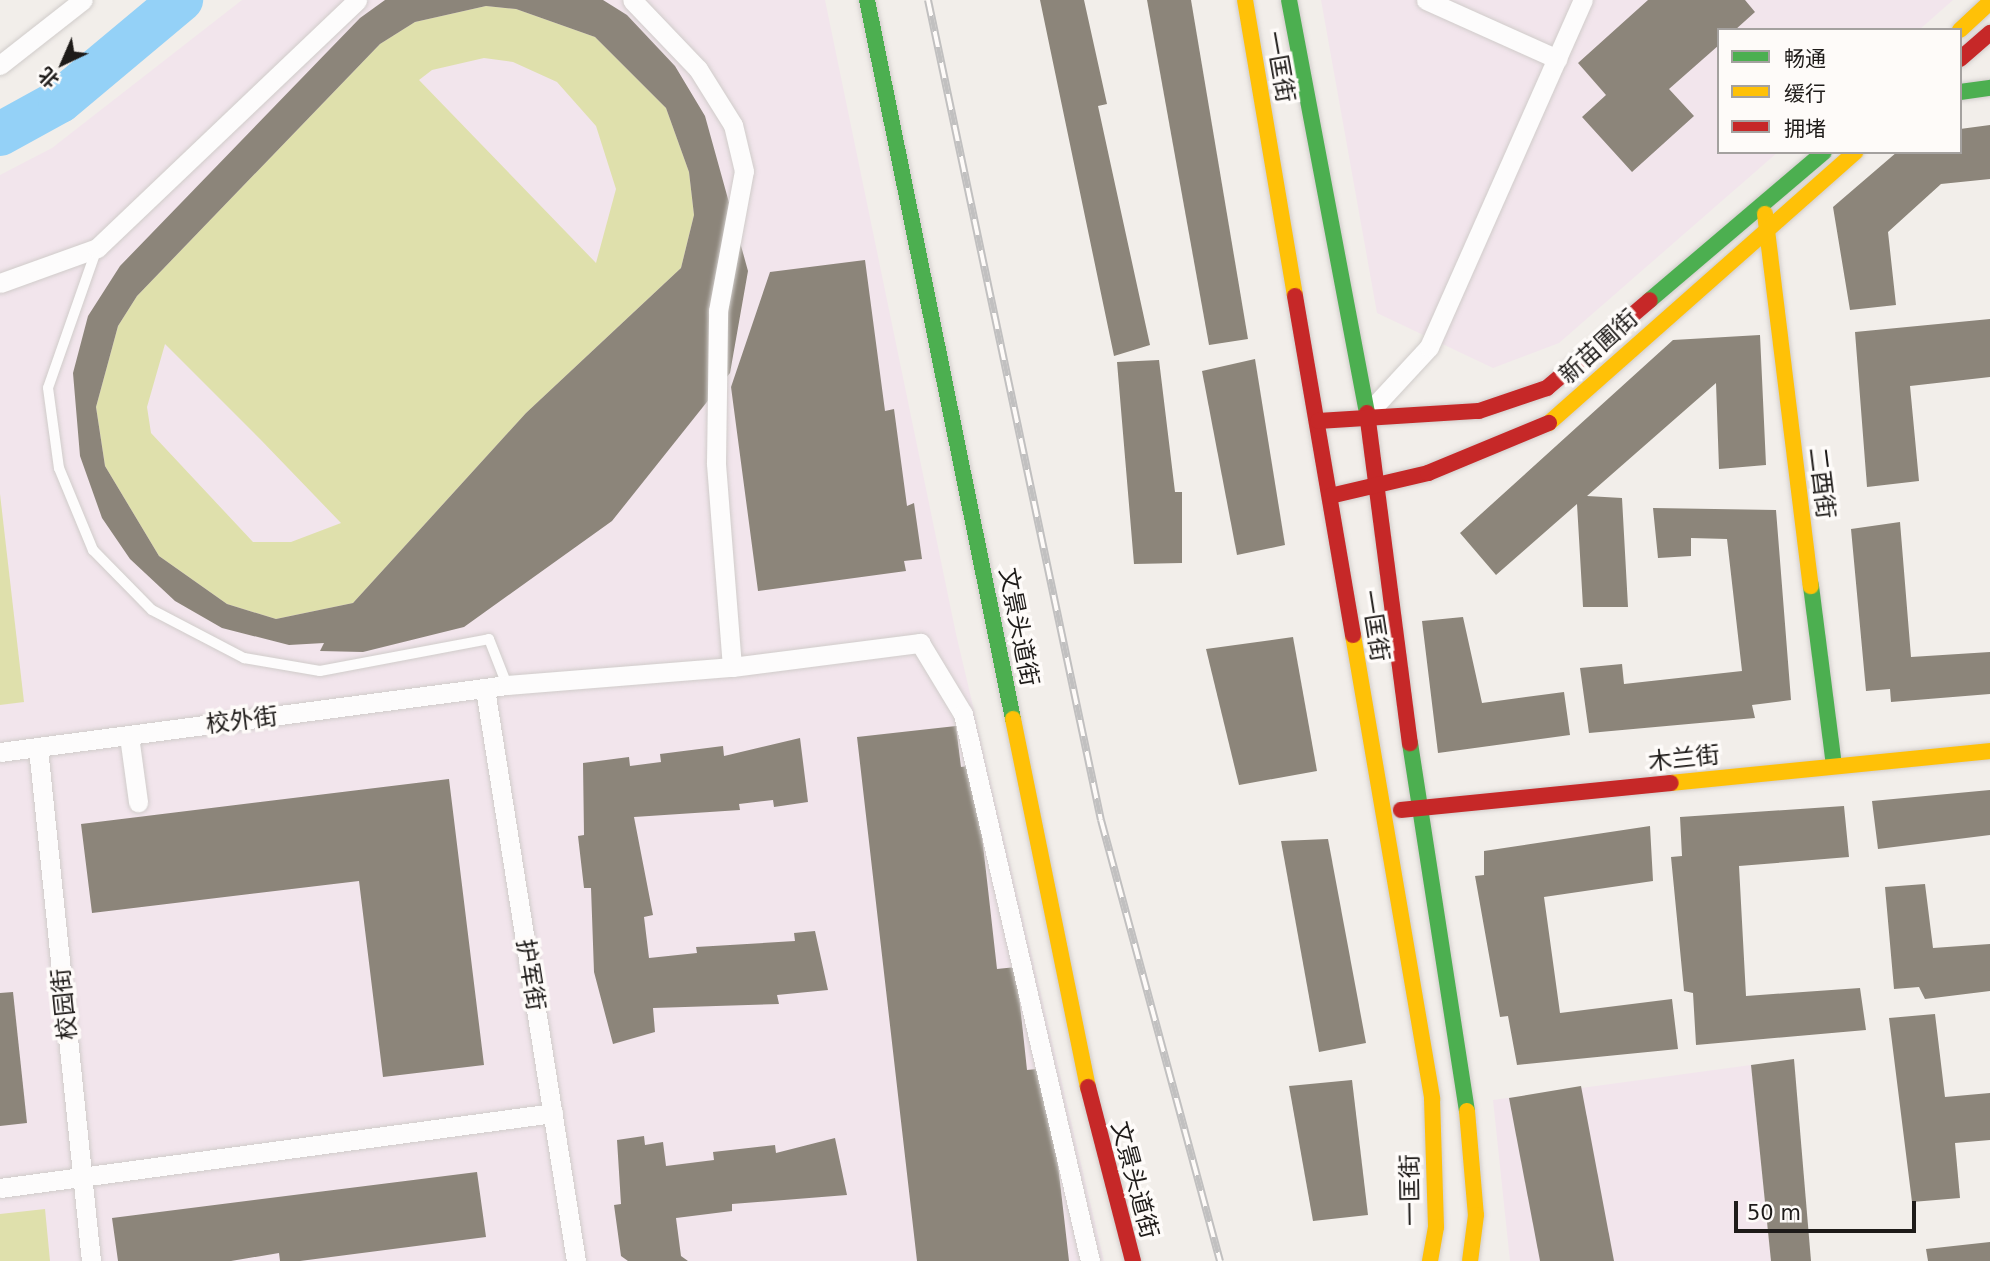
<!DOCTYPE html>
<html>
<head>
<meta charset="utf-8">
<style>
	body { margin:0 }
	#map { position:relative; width:1990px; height:1261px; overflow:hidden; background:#f2eeea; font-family:"DejaVu Sans","Noto Sans SC",sans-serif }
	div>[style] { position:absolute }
	.education>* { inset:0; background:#f2e5ec }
	.green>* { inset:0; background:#dfe0ac }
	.river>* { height:44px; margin:-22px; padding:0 22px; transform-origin:22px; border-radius:22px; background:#94d1f7 }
	.building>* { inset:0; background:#8c857a }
	.roads { filter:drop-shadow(0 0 2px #d0ccca) drop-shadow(0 0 2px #d0ccca) }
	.lane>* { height:10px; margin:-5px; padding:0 5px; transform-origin:5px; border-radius:5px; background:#fdfcfc }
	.street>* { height:19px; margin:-9.5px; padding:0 9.5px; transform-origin:9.5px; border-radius:9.5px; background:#fdfcfc }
	.fast>* { height:16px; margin:-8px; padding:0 8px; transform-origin:8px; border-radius:8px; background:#4caf50 }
	.slow>* { height:16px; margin:-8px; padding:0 8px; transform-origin:8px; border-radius:8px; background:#ffc107 }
	.jam>* { height:16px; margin:-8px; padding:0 8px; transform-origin:8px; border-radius:8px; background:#c62828 }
	.rail>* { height:8px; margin-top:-4px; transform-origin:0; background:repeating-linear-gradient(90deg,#fefbf9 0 16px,#c1c0c0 0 32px); box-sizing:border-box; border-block:2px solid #c1c0c0 }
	span { translate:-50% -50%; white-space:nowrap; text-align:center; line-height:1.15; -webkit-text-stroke:7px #fefbf9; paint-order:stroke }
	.street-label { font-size:24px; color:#1e1b19 }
	.legend { position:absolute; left:1717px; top:28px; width:245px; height:126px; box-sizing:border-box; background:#fefbf9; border:2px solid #a4a19f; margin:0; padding:9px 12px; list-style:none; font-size:21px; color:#1e1b19 }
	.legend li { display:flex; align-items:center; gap:14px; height:35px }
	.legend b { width:35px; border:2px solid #a4a19f }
	.north { position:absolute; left:28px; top:28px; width:70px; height:70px; -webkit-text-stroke:5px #fefbf9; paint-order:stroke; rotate:224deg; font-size:19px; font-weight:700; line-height:28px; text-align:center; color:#1e1b19 }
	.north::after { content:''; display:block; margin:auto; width:24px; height:32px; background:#1e1b19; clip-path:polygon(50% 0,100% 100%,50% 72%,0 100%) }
	.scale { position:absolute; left:1734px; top:1201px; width:182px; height:32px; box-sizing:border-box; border:4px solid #1e1b19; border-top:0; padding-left:9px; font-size:21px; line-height:24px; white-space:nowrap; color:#1e1b19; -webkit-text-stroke:5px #fefbf9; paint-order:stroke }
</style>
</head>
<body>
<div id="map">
	<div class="education">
		<i style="clip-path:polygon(242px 0,825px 0,956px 634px,1104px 1261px,0 1261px,0 175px,52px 148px)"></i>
		<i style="clip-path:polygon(1321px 0,1953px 0,1919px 30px,1719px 30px,1719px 152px,1778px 152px,1559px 343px,1493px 368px,1377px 313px)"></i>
		<i style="clip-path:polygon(1751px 1065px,1771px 1261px,1510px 1261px,1493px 1100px)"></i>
	</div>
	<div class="green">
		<i style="clip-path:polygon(evenodd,486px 6px,516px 9px,595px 37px,666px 108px,689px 172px,694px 215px,681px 268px,526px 413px,353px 603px,276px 619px,227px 604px,159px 556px,105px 466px,96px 407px,118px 326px,137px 296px,380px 44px,415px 22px,486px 6px,484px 58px,513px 62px,557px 82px,596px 126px,616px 189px,596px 263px,419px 80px,432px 70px,484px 58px,486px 6px,165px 344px,260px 439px,341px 523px,291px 542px,253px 542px,151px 433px,147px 407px,165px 344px)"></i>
		<i style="clip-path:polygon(0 494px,24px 702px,0 705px)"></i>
		<i style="clip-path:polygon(45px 1209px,50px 1261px,0 1261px,0 1214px)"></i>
	</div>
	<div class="river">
		<i style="left:0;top:134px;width:68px;rotate:-28.8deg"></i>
		<i style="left:60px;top:101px;width:158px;rotate:-39.9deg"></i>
	</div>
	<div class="building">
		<i style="clip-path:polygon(evenodd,385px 0,603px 0,627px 15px,675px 66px,705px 116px,748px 271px,730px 373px,612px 521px,464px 627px,363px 652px,320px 651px,324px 643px,289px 645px,222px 628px,175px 601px,130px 559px,102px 518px,80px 456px,73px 373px,88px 316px,120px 266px,360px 18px,385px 0,486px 6px,516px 9px,595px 37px,666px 108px,689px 172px,694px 215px,681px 268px,526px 413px,353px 603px,276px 619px,227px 604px,159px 556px,105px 466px,96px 407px,118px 326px,137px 296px,380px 44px,415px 22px,486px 6px)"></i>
		<i style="clip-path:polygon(1040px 0,1084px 0,1107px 104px,1098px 106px,1150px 345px,1114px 356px)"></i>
		<i style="clip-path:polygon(1147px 0,1191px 0,1248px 339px,1209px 345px)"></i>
		<i style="clip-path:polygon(1648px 0,1745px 0,1755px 12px,1735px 30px,1719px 30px,1719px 45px,1669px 89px,1694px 116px,1632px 172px,1582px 117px,1606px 95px,1578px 63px)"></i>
		<i style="clip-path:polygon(1990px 125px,1990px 179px,1941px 184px,1888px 232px,1896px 305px,1850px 310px,1833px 207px,1897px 152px,1960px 152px,1960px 129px)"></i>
		<i style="clip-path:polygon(865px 260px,885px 411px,894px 409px,907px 506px,914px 503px,922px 559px,904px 561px,906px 571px,758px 591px,731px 387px,770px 272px)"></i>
		<i style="clip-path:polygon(1990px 319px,1990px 377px,1910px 386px,1919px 481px,1867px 487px,1855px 332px)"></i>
		<i style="clip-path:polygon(1760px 335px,1766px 465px,1719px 469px,1716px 383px,1587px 496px,1622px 498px,1628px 607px,1583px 607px,1577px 504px,1496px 575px,1460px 533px,1673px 340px)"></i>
		<i style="clip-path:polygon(1255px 359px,1285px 545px,1237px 555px,1202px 371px)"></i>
		<i style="clip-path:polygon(1159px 360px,1175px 492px,1182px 492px,1182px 563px,1134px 564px,1117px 362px)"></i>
		<i style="clip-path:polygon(1653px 508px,1776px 510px,1791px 700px,1752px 705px,1755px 718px,1589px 733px,1580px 668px,1622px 664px,1624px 684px,1742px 671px,1727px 539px,1691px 538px,1691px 556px,1658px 558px)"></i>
		<i style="clip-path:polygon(1900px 522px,1911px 657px,1990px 652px,1990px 694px,1891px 702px,1890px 689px,1866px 691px,1851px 529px)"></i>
		<i style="clip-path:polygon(1463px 617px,1482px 703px,1564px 692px,1570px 735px,1438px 753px,1422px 621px)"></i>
		<i style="clip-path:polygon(1293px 637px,1317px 771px,1239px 785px,1206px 649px)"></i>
		<i style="clip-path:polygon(956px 726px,961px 767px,974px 765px,997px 969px,1016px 967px,1027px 1070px,1047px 1068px,1069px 1261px,917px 1261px,857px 737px)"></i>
		<i style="clip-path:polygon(800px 738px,808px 802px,774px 807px,773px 800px,739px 804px,740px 810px,634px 817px,653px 915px,644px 917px,649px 958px,697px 953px,696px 947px,795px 941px,794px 933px,815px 931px,828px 990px,777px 995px,779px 1004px,653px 1008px,655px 1032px,613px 1044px,594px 972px,591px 888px,584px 888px,578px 836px,584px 835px,583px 763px,629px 757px,630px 766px,661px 762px,660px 754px,723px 746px,724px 756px)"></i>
		<i style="clip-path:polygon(449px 779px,484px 1065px,383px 1077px,359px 881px,92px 913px,81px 824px)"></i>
		<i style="clip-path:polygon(1990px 790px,1990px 835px,1878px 849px,1872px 801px)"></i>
		<i style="clip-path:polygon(1844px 806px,1849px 857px,1739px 866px,1746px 996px,1860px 988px,1866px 1030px,1696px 1045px,1693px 993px,1684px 991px,1671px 857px,1682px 856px,1680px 817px)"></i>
		<i style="clip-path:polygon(1650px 826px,1653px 881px,1544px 897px,1560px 1013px,1672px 999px,1678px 1049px,1517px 1065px,1508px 1016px,1500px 1017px,1475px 876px,1484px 875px,1484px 851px)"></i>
		<i style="clip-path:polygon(1328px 839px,1366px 1043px,1319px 1052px,1281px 841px)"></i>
		<i style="clip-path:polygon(1925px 884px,1933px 948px,1990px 944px,1990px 991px,1925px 999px,1919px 987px,1894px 989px,1885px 887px)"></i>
		<i style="clip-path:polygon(13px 992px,27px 1123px,0 1126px,0 993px)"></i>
		<i style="clip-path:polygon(1935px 1014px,1945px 1097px,1990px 1093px,1990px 1140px,1955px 1143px,1960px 1198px,1912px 1202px,1889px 1018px)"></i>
		<i style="clip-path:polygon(1794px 1059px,1811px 1261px,1771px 1261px,1751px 1065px)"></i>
		<i style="clip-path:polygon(1352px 1080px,1368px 1215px,1313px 1221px,1289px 1086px)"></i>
		<i style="clip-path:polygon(1581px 1086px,1614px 1261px,1540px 1261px,1509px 1098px)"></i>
		<i style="clip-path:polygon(644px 1136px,645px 1145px,663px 1142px,666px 1166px,714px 1160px,713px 1152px,775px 1145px,776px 1153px,835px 1138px,847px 1195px,732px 1204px,732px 1211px,676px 1218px,681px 1256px,688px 1261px,628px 1261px,621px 1256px,614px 1205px,621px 1204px,617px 1140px)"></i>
		<i style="clip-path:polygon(477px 1172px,486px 1237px,300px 1261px,280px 1261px,279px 1253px,231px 1261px,118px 1261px,112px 1218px)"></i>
		<i style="clip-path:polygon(1990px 1242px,1990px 1261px,1928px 1261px,1926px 1249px)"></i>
	</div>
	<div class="roads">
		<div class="lane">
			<i style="left:97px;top:248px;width:148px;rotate:109.3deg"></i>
			<i style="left:48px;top:388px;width:81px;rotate:82.2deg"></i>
			<i style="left:59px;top:468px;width:89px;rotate:67.5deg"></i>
			<i style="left:93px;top:550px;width:84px;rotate:45.5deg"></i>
			<i style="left:152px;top:610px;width:104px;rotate:27.6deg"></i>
			<i style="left:244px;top:658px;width:77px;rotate:9.7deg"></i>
			<i style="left:320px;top:671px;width:172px;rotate:-10.7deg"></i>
			<i style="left:489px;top:639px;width:49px;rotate:68.6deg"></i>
		</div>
		<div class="street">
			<i style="left:1426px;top:0;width:144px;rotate:24.2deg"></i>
			<i style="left:0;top:65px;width:105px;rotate:-38.1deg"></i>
			<i style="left:0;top:283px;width:103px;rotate:-19.8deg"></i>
			<i style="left:97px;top:248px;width:359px;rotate:-43.6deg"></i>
			<i style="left:1367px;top:414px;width:91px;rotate:-47.2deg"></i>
			<i style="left:1429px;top:347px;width:380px;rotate:-66.1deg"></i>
			<i style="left:732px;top:667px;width:190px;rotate:-7.3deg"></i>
			<i style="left:920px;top:643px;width:83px;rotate:58.8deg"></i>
			<i style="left:963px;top:714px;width:562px;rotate:76.93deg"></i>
			<i style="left:485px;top:689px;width:579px;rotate:80.96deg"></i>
			<i style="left:129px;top:736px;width:67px;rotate:82.2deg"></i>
			<i style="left:38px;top:748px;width:516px;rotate:84.1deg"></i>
			<i style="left:0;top:752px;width:511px;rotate:-7.53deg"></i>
			<i style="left:507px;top:685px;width:226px;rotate:-4.6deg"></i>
			<i style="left:732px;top:667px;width:205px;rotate:-94.5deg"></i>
			<i style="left:716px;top:463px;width:152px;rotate:-89.2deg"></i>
			<i style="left:718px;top:311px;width:142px;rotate:-79.5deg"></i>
			<i style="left:744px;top:171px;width:47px;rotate:-103.4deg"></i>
			<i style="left:733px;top:125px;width:66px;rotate:-122deg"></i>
			<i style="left:698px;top:69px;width:95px;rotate:-133.7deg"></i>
			<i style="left:0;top:1188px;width:558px;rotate:-7.72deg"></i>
		</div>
		<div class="fast">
			<i style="left:867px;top:0;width:734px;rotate:78.52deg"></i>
			<i style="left:1289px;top:0;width:420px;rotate:79.3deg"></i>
			<i style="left:1960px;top:92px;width:30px;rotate:-8deg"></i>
			<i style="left:1650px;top:300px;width:228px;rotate:-40.4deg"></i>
			<i style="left:1811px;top:586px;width:181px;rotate:82.7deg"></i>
			<i style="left:1410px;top:743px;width:372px;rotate:81.2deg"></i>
		</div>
		<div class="slow">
			<i style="left:1245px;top:0;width:300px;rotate:80.4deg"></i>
			<i style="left:1960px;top:30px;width:41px;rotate:-43deg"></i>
			<i style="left:1765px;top:214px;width:375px;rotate:83deg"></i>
			<i style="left:1549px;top:423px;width:409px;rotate:-41.5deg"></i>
			<i style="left:1353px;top:635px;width:471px;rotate:80.3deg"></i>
			<i style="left:1432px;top:1099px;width:128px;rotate:88.2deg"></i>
			<i style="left:1436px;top:1227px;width:35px;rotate:100deg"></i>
			<i style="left:1013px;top:719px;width:376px;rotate:78.5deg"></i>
			<i style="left:1671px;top:783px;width:321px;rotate:-5.7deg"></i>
			<i style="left:1467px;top:1111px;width:104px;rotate:85.1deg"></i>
			<i style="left:1476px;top:1215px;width:46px;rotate:97.4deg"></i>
		</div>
		<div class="jam">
			<i style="left:1960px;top:59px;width:40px;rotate:-41deg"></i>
			<i style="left:1295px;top:296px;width:344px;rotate:80.3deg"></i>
			<i style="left:1367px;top:413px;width:333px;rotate:82.6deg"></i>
			<i style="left:1318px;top:421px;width:161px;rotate:-3.6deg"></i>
			<i style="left:1479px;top:411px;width:72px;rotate:-18.7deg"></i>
			<i style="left:1547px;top:388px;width:135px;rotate:-40.5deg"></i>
			<i style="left:1330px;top:496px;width:101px;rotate:-13.2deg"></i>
			<i style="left:1428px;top:473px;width:131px;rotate:-22.5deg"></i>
			<i style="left:1401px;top:810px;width:271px;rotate:-5.7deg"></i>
			<i style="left:1088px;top:1087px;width:180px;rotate:75.5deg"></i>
		</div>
	</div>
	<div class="rail">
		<i style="left:928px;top:0;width:838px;rotate:78.09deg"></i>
		<i style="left:1101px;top:820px;width:457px;rotate:74.9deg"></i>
	</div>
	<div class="street-label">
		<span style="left:1279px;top:67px;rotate:80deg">一匡街</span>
		<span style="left:1599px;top:347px;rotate:-42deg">新苗圃街</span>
		<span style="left:1821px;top:483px;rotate:83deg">二酉街</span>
		<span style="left:1374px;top:626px;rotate:81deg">一匡街</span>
		<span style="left:1018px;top:627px;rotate:79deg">文景头道街</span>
		<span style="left:242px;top:721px;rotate:-7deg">校外街</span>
		<span style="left:1684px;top:759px;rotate:-6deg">木兰街</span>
		<span style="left:530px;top:975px;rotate:81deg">护军街</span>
		<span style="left:65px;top:1004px;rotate:-96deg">校园街</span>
		<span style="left:1134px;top:1180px;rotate:75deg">文景头道街</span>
		<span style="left:1411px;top:1190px;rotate:-91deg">一匡街</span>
	</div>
	<ul class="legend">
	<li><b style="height:9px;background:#4caf50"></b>畅通</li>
	<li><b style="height:9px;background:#ffc107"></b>缓行</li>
	<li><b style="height:9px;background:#c62828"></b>拥堵</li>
	</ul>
	<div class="north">北</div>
	<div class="scale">50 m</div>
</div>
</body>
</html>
